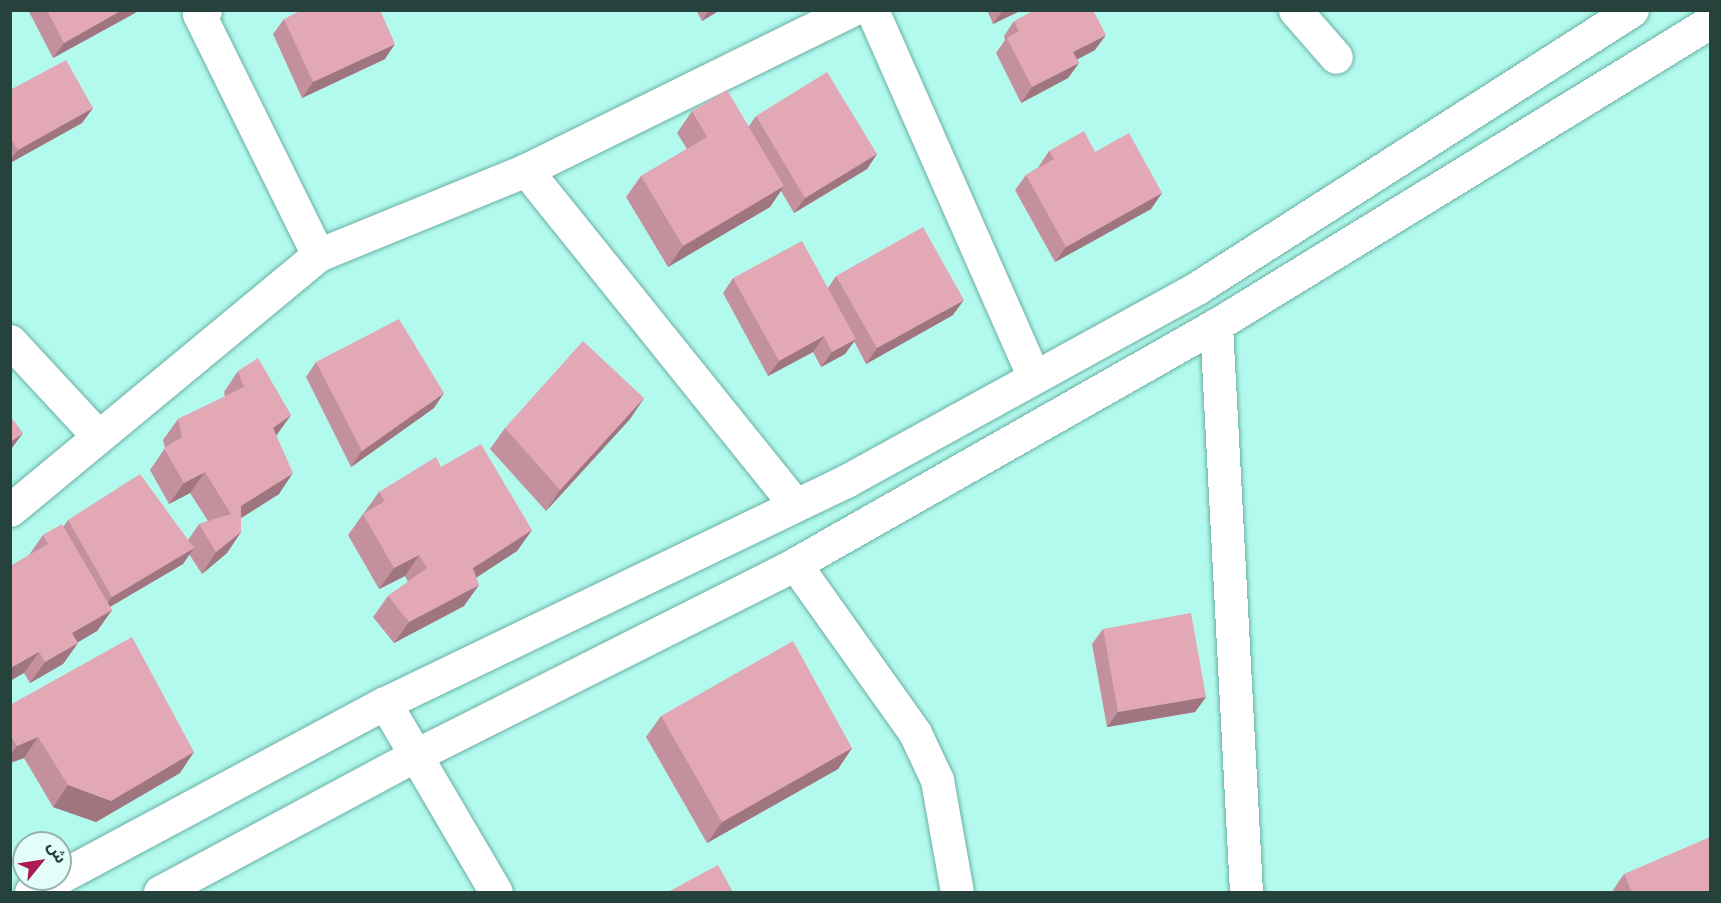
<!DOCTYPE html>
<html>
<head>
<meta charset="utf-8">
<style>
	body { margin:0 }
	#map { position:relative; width:1721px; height:903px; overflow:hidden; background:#b3faee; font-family:"Sofia Sans Condensed","Noto Sans Arabic",sans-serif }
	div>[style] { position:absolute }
	.roads { filter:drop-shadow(0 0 2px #6aafa4) drop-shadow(0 0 2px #6aafa4) }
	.minor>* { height:33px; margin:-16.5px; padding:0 16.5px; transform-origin:16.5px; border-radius:16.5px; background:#fff }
	.wall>* { inset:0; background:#c3909d }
	.shaded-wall>* { inset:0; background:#9f767f }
	.building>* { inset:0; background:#e3a8b6 }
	span { translate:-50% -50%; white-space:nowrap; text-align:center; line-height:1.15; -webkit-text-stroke:4.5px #e3fef8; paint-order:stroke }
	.frame { position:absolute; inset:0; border:12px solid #25423d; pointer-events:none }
	.north { position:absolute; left:12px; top:831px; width:60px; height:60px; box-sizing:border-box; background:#e3fef8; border:2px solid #97b3ad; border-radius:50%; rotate:60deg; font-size:16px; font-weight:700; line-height:24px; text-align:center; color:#25423d }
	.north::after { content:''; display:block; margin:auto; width:21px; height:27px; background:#aa1a56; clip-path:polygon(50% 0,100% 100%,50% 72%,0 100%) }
</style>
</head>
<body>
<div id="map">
	<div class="roads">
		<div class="minor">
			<i style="left:205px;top:10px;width:7px;rotate:146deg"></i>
			<i style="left:199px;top:14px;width:269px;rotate:63.7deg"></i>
			<i style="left:872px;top:10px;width:401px;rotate:66.2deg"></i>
			<i style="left:1295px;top:10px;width:62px;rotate:48.9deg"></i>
			<i style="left:526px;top:170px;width:429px;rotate:51.2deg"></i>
			<i style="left:1216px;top:325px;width:568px;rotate:86.97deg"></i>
			<i style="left:10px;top:341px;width:129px;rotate:47.2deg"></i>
			<i style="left:10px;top:510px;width:400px;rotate:-39.6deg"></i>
			<i style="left:318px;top:255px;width:225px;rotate:-22.2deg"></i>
			<i style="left:526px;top:170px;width:362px;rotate:-26.2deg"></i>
			<i style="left:795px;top:564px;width:207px;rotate:54.6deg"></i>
			<i style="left:915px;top:733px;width:52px;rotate:64.9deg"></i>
			<i style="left:937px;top:780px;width:114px;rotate:79.9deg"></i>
			<i style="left:385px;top:703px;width:219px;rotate:59.6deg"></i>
			<i style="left:60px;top:877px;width:369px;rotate:-28.2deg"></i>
			<i style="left:385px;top:703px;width:512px;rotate:-25.71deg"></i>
			<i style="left:846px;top:481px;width:401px;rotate:-28.8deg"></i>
			<i style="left:1197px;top:288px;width:516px;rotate:-32.58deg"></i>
			<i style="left:31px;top:892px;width:28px;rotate:-27deg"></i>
			<i style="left:160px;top:892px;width:290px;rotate:-28.2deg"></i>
			<i style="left:416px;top:755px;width:424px;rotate:-26.7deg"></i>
			<i style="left:795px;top:564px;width:484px;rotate:-29.6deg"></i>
			<i style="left:1216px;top:325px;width:580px;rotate:-31.52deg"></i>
		</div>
	</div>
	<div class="wall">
		<i style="clip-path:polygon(28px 10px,137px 10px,135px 13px,53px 58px)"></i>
		<i style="clip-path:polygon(696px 10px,720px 10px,702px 21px)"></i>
		<i style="clip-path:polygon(987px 10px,1022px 10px,993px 24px)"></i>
		<i style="clip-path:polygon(284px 19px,385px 59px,302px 98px,273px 34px)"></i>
		<i style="clip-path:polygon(1014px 21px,1095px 50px,1077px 59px,1079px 63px,1068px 78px,1021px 103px,996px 53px,1005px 40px,1004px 36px)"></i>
		<i style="clip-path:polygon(10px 90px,93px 108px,82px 123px,10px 163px)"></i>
		<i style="clip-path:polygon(692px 111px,749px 126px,756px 116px,877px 154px,867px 169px,794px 213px,781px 191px,770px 207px,668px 267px,626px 197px,641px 176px,687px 149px,677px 133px)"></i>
		<i style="clip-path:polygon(1049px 151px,1095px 152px,1162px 193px,1151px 209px,1055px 262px,1015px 190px,1026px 175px,1039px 167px,1039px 166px)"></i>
		<i style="clip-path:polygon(836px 276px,953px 315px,866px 364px,854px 341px,845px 354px,821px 367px,813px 352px,768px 376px,723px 293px,733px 278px,828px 288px)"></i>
		<i style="clip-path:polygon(316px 362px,434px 408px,351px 467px,306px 377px)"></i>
		<i style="clip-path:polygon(238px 371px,291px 415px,276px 435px,279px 494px,241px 518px,241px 532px,227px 553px,202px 574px,189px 554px,183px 564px,110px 607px,112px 610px,97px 631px,78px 642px,63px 664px,30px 683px,24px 673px,29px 555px,43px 535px,64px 526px,68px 520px,188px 540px,199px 524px,208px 521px,190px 493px,169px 504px,150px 470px,165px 448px,163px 440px,178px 419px,225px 397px,224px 392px)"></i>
		<i style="clip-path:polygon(644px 398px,630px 419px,546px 511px,490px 449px,505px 428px)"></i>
		<i style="clip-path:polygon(441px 467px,532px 530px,517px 551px,476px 577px,464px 606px,394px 643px,373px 617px,388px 596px,408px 582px,405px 576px,379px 589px,348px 535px,379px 492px)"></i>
		<i style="clip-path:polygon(1103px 629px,1206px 697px,1195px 712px,1107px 727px,1092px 644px)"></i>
		<i style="clip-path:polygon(10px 705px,180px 773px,96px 822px,53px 807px,24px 758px,10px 763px)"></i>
		<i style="clip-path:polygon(661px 716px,852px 748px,838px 769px,707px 843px,646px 737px)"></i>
		<i style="clip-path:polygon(1624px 874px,1710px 892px,1615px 892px,1613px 890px)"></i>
	</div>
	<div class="shaded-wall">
		<i style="clip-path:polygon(122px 10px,137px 10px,135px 13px,53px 58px,64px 43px)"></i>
		<i style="clip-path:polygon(709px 10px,720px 10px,702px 21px)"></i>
		<i style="clip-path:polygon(1003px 10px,1022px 10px,993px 24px)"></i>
		<i style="clip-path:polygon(1106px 35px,1095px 50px,1063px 67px,1073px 52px)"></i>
		<i style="clip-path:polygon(395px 44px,385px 59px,302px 98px,313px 82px)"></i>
		<i style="clip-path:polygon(1079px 63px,1068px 78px,1021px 103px,1032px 87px)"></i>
		<i style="clip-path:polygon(93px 108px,82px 123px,10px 163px,10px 160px,18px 150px)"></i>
		<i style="clip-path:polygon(877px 154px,867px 169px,794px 213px,805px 198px)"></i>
		<i style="clip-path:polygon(784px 186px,770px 207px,668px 267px,683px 246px)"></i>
		<i style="clip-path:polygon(1162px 193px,1151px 209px,1055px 262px,1066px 247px)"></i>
		<i style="clip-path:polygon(964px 300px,953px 315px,866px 364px,877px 348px)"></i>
		<i style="clip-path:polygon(824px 336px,813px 352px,768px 376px,779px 361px)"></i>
		<i style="clip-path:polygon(856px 339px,845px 354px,821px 367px,832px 352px)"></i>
		<i style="clip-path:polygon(444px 393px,434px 408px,351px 467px,362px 451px)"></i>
		<i style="clip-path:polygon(644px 398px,630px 419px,546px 511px,560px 490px)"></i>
		<i style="clip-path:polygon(291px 415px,276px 436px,273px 428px)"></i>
		<i style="clip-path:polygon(23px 433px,12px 448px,10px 449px,10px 442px)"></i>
		<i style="clip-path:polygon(205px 472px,190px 493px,169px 504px,184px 483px)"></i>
		<i style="clip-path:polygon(293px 473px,279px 494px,227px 527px,241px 506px)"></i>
		<i style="clip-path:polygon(532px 530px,517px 551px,459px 589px,473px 568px)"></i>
		<i style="clip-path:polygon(241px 532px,227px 553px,202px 574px,216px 552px)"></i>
		<i style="clip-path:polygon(194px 548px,183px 564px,101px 612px,112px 597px)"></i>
		<i style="clip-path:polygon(419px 555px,405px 576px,379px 589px,394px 568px)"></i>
		<i style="clip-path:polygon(479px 585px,464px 606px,394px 643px,409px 622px)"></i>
		<i style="clip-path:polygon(112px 610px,97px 631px,58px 654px,72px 633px)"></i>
		<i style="clip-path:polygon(78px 643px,63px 664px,30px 683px,45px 662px)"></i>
		<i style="clip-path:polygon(39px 652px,24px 673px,10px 681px,10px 668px)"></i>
		<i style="clip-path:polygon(1206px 697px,1195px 712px,1107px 727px,1118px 712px)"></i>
		<i style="clip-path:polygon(38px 737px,24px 758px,10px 763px,10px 755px,17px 746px)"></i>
		<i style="clip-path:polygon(852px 748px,838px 769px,707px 843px,722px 822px)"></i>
		<i style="clip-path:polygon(194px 752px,180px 773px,96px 822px,53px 807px,68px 785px)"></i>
	</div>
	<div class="building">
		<i style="clip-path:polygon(47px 10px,122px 10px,64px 43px)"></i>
		<i style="clip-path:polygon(302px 10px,380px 10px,395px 44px,313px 82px,284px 19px)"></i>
		<i style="clip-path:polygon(1035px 10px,1093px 10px,1106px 35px,1073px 52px,1079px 63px,1032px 87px,1007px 38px,1019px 31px,1014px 21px)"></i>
		<i style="clip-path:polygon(66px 60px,93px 108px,18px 150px,10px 137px,10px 90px)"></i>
		<i style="clip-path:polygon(827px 72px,877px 154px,805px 198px,756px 116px)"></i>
		<i style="clip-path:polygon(727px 90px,784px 186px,683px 246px,641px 176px,707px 137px,692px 111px)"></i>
		<i style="clip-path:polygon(1084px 131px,1095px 152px,1129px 133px,1162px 193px,1066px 247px,1026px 175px,1054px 159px,1049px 151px)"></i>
		<i style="clip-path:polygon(923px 227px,964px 300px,877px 348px,836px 276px)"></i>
		<i style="clip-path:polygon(802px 241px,856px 339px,832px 352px,824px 336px,779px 361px,733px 278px)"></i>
		<i style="clip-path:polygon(399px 319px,444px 393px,362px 451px,316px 362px)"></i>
		<i style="clip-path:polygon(583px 341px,644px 398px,560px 490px,505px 428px)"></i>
		<i style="clip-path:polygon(258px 358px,291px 415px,273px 428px,293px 473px,241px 506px,241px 532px,216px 552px,199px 524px,231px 514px,205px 472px,184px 483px,164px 448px,182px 437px,178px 419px,244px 387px,238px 371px)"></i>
		<i style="clip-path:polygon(10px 416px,23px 433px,10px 442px)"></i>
		<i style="clip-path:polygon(481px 444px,532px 530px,473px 568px,479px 585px,409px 622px,388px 596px,427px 568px,419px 555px,394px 568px,363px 514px,385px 501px,379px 492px,436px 457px,441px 467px)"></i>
		<i style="clip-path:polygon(140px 474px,194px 548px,112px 597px,68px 520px)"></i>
		<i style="clip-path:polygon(62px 524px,112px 610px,72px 633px,78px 643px,45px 662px,39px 652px,10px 668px,10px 566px,48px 544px,43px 535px)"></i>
		<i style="clip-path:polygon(1191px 613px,1206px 697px,1118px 712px,1103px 629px)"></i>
		<i style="clip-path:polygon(132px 637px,194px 752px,111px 801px,68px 785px,38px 737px,17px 746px,10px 734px,10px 705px)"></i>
		<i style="clip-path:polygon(793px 641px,852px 748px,722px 822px,661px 716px)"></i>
		<i style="clip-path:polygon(1710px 837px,1710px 892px,1632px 892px,1624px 874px)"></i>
		<i style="clip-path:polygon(718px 865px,733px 892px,668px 892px)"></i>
	</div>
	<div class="frame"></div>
	<div class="north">ش</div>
</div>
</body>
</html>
